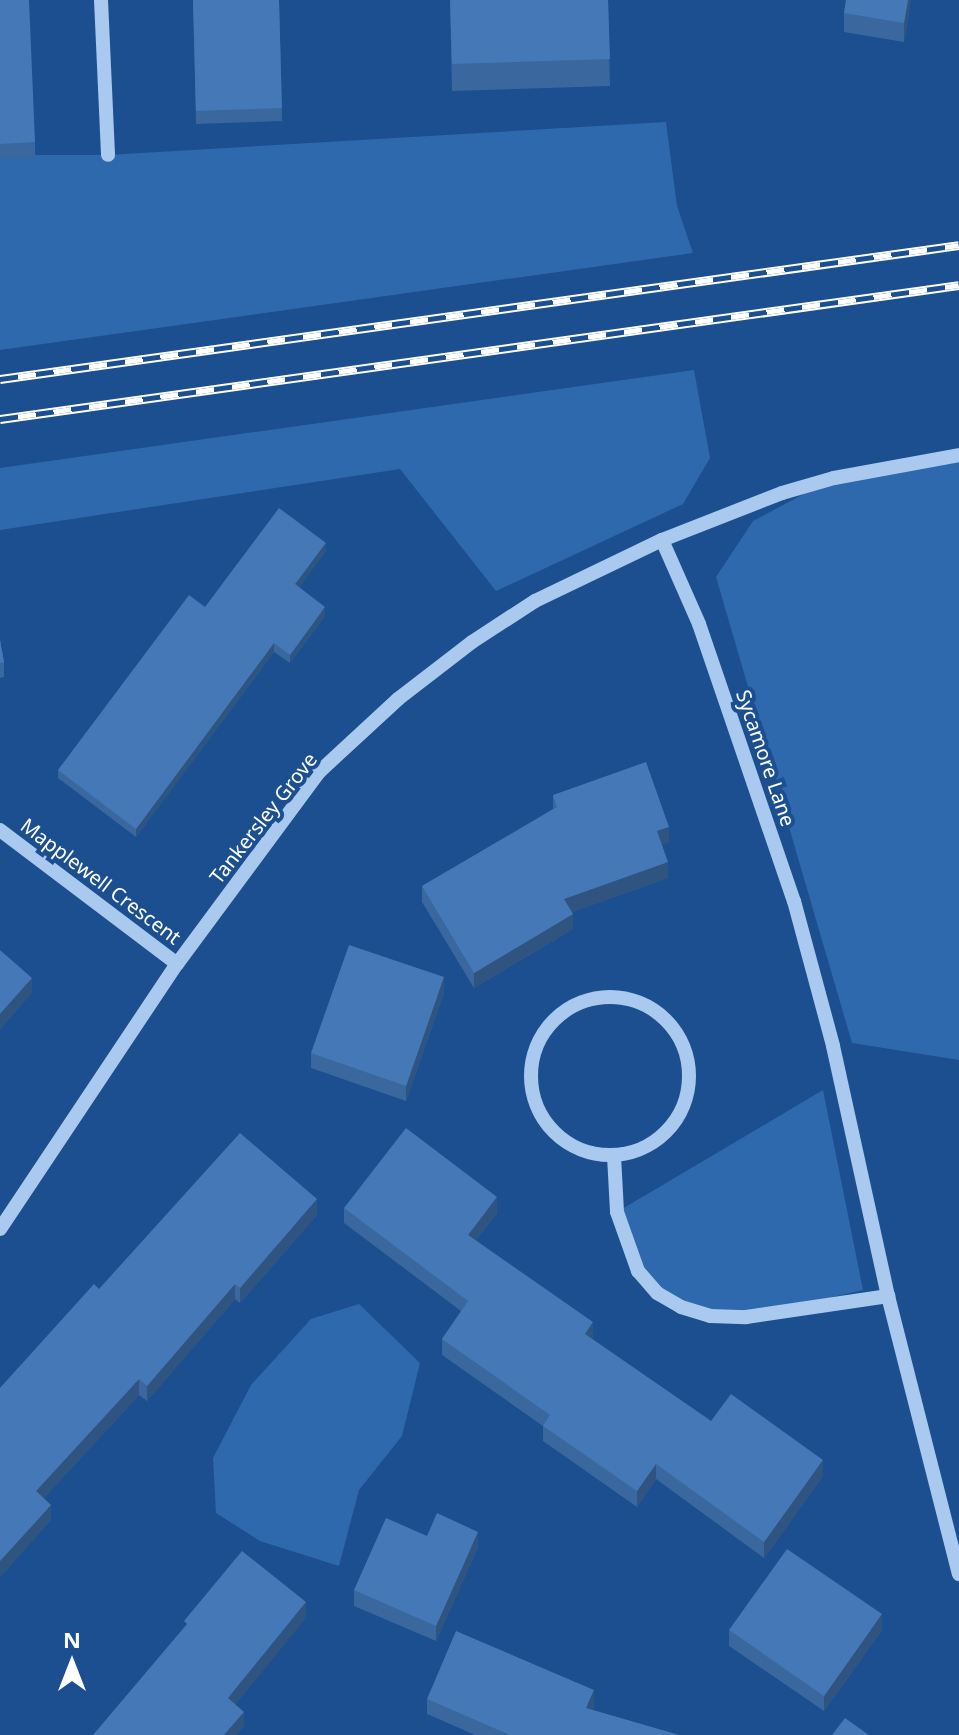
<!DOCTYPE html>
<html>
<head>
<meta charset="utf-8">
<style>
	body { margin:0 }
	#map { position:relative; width:959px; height:1735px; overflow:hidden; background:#1b4f8f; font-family:"Noto Sans",sans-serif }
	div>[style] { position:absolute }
	.green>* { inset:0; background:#2e69ad }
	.minor>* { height:14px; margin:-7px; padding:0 7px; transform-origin:7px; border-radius:7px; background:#a9c9ee }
	.minor>.ring { margin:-7px; padding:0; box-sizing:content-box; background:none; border:14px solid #a9c9ee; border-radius:50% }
	.rail>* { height:9px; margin-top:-4.5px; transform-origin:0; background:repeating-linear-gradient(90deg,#1b4f8f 0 18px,#fff 0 36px); box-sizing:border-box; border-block:2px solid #fff }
	.wall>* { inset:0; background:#3a679d }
	.shaded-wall>* { inset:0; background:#305480 }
	.building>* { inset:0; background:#4478b7 }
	span { translate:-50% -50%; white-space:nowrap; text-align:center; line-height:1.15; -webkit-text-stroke:8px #1b4f8f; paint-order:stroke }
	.street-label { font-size:20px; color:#fff }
	.north { position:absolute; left:32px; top:1623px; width:80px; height:80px; -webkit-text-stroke:6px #1b4f8f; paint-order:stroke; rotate:0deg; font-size:22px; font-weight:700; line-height:32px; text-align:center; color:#fff }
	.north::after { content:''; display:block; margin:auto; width:28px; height:36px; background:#fff; clip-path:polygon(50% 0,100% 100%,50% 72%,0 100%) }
</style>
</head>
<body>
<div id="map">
	<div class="green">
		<i style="clip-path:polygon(666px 122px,677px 206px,693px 253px,0 350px,0 155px,108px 155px)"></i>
		<i style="clip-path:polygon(694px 370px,710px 458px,683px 504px,496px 591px,400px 469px,0 530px,0 468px)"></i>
		<i style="clip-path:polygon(959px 459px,959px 1060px,852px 1043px,716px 577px,753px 521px,834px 478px)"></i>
		<i style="clip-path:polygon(823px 1090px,863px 1290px,746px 1317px,681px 1307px,638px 1271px,617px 1212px)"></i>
		<i style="clip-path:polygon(359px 1304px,420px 1363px,402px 1436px,359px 1490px,339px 1566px,260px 1541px,216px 1513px,213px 1458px,251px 1385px,311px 1319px)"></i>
	</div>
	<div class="minor">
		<i style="left:101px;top:0;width:155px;rotate:87.4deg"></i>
		<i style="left:662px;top:540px;width:92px;rotate:66.2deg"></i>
		<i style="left:699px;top:624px;width:293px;rotate:71.1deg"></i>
		<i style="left:794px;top:901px;width:150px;rotate:74.9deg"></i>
		<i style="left:833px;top:1046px;width:256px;rotate:77.6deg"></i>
		<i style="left:888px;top:1296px;width:287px;rotate:75.7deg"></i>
		<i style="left:0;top:830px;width:222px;rotate:37.1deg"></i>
		<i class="ring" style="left:531px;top:997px;width:144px;height:144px"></i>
		<i style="left:614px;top:1156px;width:56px;rotate:86.9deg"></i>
		<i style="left:617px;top:1212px;width:63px;rotate:70.4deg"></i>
		<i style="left:638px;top:1271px;width:29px;rotate:49deg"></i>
		<i style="left:657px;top:1293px;width:28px;rotate:30deg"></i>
		<i style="left:681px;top:1307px;width:30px;rotate:17deg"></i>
		<i style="left:710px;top:1316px;width:36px;rotate:2deg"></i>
		<i style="left:746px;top:1317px;width:144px;rotate:-8.4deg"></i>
		<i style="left:0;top:1229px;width:319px;rotate:-56.3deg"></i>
		<i style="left:177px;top:964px;width:239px;rotate:-53.5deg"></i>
		<i style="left:319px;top:772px;width:108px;rotate:-42.7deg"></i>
		<i style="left:398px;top:699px;width:93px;rotate:-37.6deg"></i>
		<i style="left:472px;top:642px;width:75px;rotate:-33.1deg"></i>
		<i style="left:535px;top:601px;width:141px;rotate:-25.7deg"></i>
		<i style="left:662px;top:540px;width:129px;rotate:-21.4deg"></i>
		<i style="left:782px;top:493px;width:54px;rotate:-16.1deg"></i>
		<i style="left:834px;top:478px;width:127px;rotate:-10.4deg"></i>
	</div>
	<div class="rail">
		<i style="left:0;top:379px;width:968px;rotate:-7.95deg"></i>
		<i style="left:0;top:419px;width:968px;rotate:-7.95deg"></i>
	</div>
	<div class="wall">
		<i style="clip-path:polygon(0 0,35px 142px,35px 158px,0 159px)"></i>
		<i style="clip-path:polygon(193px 0,279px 0,282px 121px,196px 124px)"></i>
		<i style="clip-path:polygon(450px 0,608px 0,610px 86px,452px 91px)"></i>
		<i style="clip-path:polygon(846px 0,911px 0,904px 42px,844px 32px,844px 13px)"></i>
		<i style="clip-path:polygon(326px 551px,299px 587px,325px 616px,290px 663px,274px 652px,136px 837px,58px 778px,58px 770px)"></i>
		<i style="clip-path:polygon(0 640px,4px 662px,4px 677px,0 678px)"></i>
		<i style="clip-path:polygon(553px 795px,669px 842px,662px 844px,668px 878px,572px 912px,573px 929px,474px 988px,422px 902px,422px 886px,553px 809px)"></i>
		<i style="clip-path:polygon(444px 993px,406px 1101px,311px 1068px,311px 1053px)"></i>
		<i style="clip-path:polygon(344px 1208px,497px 1213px,476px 1240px,593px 1338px,592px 1339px,711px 1421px,823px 1476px,764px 1558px,656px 1479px,637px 1507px,543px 1441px,543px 1426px,442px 1355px,442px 1339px,461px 1311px,344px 1223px)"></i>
		<i style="clip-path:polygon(317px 1215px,240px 1303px,235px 1299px,147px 1401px,139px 1395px,44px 1498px,51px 1520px,0 1577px,0 1388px,99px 1289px)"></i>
		<i style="clip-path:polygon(478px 1547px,436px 1641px,354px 1606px,354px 1590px)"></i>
		<i style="clip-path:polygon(729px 1630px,882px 1630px,824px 1711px,729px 1646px)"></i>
		<i style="clip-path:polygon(427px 1699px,594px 1706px,592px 1710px,679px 1735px,475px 1735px,427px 1714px)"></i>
	</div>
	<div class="shaded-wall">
		<i style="clip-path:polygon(908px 0,911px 0,904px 42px,904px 23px)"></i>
		<i style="clip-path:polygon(326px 543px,326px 551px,295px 593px,295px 584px)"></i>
		<i style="clip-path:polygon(325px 607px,325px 616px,290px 663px,290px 655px)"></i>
		<i style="clip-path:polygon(274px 643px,274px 652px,136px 837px,136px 829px)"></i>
		<i style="clip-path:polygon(669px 827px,669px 842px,657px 846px,657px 831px)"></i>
		<i style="clip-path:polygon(668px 862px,668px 878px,564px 915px,564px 899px)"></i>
		<i style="clip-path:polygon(573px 914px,573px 929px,474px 988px,474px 973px)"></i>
		<i style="clip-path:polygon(444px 977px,444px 993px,406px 1101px,406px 1086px)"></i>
		<i style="clip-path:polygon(32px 978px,32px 993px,0 1030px,0 1014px)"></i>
		<i style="clip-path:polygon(497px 1197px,497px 1213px,468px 1250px,468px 1235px)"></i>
		<i style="clip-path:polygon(317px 1199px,317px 1215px,240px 1303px,240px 1288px)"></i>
		<i style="clip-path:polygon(235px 1284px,235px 1299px,147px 1401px,147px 1386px)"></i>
		<i style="clip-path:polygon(593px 1322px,593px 1338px,585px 1349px,585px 1334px)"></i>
		<i style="clip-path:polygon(139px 1379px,139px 1395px,36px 1507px,36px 1491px)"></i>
		<i style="clip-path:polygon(823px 1460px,823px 1476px,764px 1558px,764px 1542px)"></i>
		<i style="clip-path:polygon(656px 1464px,656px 1479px,637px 1507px,637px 1491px)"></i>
		<i style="clip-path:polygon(51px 1505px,51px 1520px,0 1577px,0 1561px)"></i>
		<i style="clip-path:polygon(478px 1532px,478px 1547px,436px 1641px,436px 1626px)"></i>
		<i style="clip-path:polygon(306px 1602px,306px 1618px,228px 1714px,228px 1698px)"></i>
		<i style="clip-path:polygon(882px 1614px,882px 1630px,824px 1711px,824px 1696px)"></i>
		<i style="clip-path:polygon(594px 1690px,594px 1706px,586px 1723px,586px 1708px)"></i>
		<i style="clip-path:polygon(244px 1712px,244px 1727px,237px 1735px,224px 1735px)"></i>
	</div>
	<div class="building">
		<i style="clip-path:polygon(0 0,29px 0,35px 142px,0 144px)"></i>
		<i style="clip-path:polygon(193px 0,279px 0,282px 108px,196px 111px)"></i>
		<i style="clip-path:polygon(450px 0,608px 0,610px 59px,452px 64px)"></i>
		<i style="clip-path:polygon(846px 0,908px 0,904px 23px,844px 13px)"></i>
		<i style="clip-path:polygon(279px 508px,326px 543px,295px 584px,325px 607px,290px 655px,274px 643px,136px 829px,58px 770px,189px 595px,205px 607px)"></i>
		<i style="clip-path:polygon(0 640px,4px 662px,0 663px)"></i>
		<i style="clip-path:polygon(646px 762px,669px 827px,657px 831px,668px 862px,564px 899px,573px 914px,474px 973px,422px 886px,557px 807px,553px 795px)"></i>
		<i style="clip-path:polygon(349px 945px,444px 977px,406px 1086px,311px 1053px)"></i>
		<i style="clip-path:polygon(0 950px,32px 978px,0 1014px)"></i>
		<i style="clip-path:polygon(406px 1128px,497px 1197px,468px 1235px,593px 1322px,585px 1334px,711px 1421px,731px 1394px,823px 1460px,764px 1542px,656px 1464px,637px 1491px,543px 1426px,550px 1415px,442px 1339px,468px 1301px,344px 1208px)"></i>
		<i style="clip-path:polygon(240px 1133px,317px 1199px,240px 1288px,235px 1284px,147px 1386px,139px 1379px,36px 1491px,51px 1505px,0 1561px,0 1388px,94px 1284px,99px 1289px)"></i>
		<i style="clip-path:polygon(437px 1513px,478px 1532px,436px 1626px,354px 1590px,386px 1518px,427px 1536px)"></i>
		<i style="clip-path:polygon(787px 1549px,882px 1614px,824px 1696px,729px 1630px)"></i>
		<i style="clip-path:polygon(242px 1551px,306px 1602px,228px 1698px,244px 1712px,224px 1735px,93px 1735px,187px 1624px,184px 1621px)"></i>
		<i style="clip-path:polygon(456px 1631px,594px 1690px,586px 1708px,679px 1735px,510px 1735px,427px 1699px)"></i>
		<i style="clip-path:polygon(845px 1718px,869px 1735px,832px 1735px)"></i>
	</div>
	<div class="street-label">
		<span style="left:766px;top:758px;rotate:71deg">Sycamore Lane</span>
		<span style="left:263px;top:818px;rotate:-52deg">Tankersley Grove</span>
		<span style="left:101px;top:881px;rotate:37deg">Mapplewell Crescent</span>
	</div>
	<div class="north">N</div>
</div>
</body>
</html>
